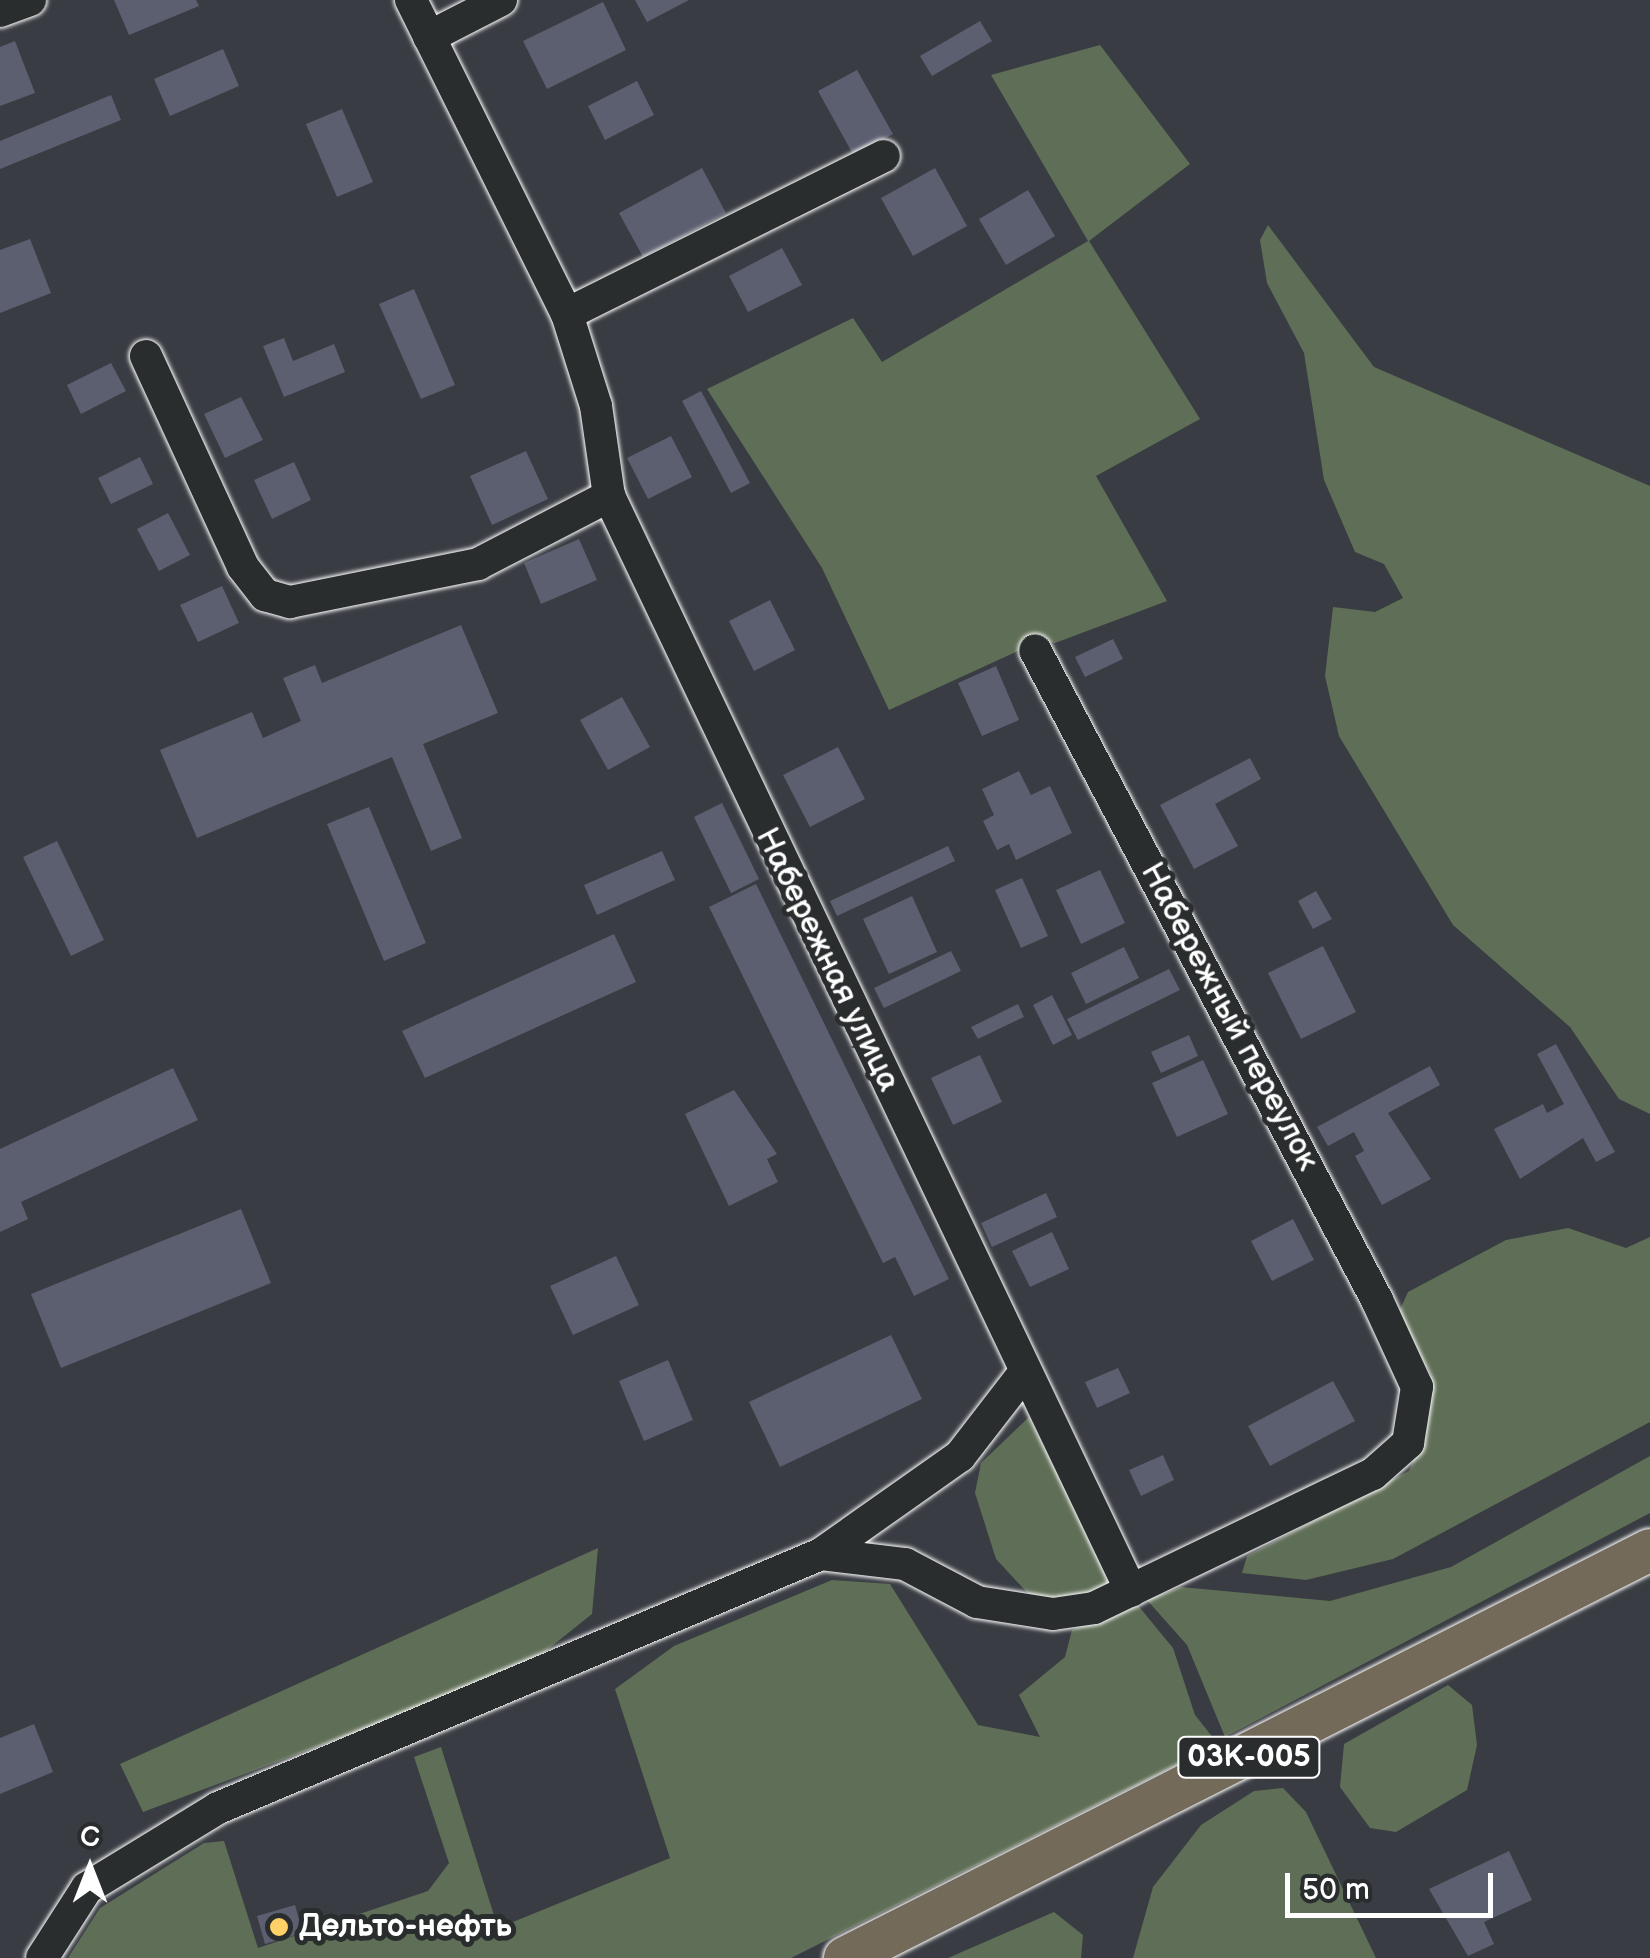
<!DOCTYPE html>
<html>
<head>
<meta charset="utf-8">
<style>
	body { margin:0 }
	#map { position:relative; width:1650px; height:1958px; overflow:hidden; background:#393c42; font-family:"Balsamiq Sans",sans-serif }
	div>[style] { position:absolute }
	.green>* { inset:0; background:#5f6e56 }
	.building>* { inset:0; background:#5b5f70 }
	.roads { filter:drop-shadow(0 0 2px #fff) drop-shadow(0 0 2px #fff) }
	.minor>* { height:32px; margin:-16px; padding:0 16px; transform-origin:16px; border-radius:16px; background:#2a2d2e }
	.major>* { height:42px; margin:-21px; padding:0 21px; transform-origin:21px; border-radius:21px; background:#746a5a }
	.dots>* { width:28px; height:28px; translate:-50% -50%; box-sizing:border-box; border:5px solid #2a2d2e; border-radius:50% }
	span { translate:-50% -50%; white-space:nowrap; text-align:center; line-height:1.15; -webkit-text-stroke:10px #2a2d2e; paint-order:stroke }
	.shield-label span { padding:2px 8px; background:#2a2d2e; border:2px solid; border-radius:8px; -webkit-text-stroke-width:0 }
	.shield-label { font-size:30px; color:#fff; font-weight:700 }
	.street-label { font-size:32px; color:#fff }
	.poi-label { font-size:32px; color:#fff; font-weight:700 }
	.left { translate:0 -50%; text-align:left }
	.north { position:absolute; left:40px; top:1818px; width:100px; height:100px; -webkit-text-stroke:8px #2a2d2e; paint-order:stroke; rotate:0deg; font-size:28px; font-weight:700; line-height:40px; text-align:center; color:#fff }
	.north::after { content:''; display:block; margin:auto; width:35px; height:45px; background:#fff; clip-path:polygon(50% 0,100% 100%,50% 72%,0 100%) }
	.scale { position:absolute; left:1285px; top:1873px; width:208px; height:45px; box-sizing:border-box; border:5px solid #fff; border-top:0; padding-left:12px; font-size:30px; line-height:35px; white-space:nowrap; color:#fff; -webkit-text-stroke:8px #2a2d2e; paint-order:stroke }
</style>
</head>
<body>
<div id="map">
	<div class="green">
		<i style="clip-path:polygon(1100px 45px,1190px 164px,1089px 241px,1200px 419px,1096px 476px,1167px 601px,1055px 643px,1040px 641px,889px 710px,822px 568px,707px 389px,853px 318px,882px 362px,1088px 241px,991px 75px)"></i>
		<i style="clip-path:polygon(1268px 225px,1374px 367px,1650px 486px,1650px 1114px,1619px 1099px,1570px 1027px,1453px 925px,1339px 736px,1325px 676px,1333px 607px,1375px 612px,1403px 598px,1384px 564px,1355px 552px,1324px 480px,1304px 353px,1267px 283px,1260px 240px)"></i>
		<i style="clip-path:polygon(1568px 1228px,1626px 1248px,1650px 1237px,1650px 1422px,1393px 1559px,1306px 1580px,1242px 1573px,1247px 1556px,1409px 1471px,1428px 1424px,1431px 1375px,1398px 1314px,1408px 1292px,1506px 1240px)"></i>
		<i style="clip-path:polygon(1029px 1417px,1109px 1575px,1114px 1592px,1035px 1601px,996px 1559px,975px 1493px,981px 1463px)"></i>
		<i style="clip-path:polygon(1650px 1456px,1650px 1513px,1225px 1737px,1187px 1645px,1147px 1600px,1181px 1587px,1330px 1601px,1451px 1567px)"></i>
		<i style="clip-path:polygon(598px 1548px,592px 1614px,522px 1670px,143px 1812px,120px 1764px)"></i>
		<i style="clip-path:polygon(832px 1580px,890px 1584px,978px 1725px,1040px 1737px,1019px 1695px,1065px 1657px,1072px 1630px,1136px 1603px,1173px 1648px,1195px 1715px,1218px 1744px,791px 1958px,68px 1958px,100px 1908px,204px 1843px,224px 1841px,258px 1948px,428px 1891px,449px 1863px,414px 1757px,441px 1747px,498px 1928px,670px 1858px,615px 1689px,674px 1646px)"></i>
		<i style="clip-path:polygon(1448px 1685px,1472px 1705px,1477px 1745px,1467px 1790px,1396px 1832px,1370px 1828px,1340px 1787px,1344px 1744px)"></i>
		<i style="clip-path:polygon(1283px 1788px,1306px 1812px,1376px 1958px,1133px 1958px,1153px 1887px,1201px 1825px,1254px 1791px)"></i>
		<i style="clip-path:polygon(1054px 1912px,1083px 1935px,1081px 1958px,948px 1958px)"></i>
	</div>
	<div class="building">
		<i style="clip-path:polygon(114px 0,196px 0,199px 6px,129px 35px)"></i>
		<i style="clip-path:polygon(635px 0,689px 0,647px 22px)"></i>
		<i style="clip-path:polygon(603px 2px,626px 50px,547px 89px,523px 41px)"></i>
		<i style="clip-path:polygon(980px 21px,992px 41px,932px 76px,920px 56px)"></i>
		<i style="clip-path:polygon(15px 41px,35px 93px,0 106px,0 47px)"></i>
		<i style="clip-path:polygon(223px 49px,239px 86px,170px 116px,154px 79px)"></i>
		<i style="clip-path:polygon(857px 70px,893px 134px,854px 156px,818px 91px)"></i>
		<i style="clip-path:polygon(637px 81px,654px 115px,605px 140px,588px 106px)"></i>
		<i style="clip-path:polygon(111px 95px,121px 120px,0 169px,0 141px)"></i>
		<i style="clip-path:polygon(342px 109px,373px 182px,337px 197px,306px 124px)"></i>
		<i style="clip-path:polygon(702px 168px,726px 213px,643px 257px,619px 213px)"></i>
		<i style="clip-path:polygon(935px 168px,967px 226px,913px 256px,881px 198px)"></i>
		<i style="clip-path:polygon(1028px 190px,1055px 236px,1006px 265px,979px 219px)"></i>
		<i style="clip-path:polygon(30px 239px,51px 293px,0 313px,0 250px)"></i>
		<i style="clip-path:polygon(782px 248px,802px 285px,748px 312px,729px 276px)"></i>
		<i style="clip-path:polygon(414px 289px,455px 385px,421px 399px,379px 304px)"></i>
		<i style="clip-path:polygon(284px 338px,293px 361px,334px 344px,345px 372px,284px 397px,263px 346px)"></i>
		<i style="clip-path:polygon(111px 363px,126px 391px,81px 414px,67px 385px)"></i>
		<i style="clip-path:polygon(701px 391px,750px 483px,731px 493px,682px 401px)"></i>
		<i style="clip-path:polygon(241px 397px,263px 440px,225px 458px,204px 414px)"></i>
		<i style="clip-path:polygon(671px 436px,692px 477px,648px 499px,627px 458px)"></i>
		<i style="clip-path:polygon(526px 451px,548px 499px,492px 525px,470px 476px)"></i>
		<i style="clip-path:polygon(140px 457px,153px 484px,111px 504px,98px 478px)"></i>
		<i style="clip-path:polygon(294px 462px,311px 500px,272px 519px,254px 480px)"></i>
		<i style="clip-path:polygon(168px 513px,190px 555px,159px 571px,137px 529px)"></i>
		<i style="clip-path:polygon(579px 539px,597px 580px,541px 604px,524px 563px)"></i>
		<i style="clip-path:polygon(222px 586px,239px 623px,198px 642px,180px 605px)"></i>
		<i style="clip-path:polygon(770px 600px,795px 650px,754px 671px,729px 621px)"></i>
		<i style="clip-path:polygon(461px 625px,498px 713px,423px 744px,462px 838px,431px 851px,392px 757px,197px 838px,160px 750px,252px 712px,263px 738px,301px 721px,283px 678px,315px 665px,322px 683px)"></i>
		<i style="clip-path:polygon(1113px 639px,1123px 659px,1085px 677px,1075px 657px)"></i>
		<i style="clip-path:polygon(996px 666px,1019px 720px,982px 736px,958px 683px)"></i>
		<i style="clip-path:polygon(622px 697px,650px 747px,608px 770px,580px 720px)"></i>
		<i style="clip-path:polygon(838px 747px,865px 799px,810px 827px,783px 775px)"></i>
		<i style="clip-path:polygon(1250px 758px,1261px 779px,1215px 804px,1238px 846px,1194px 869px,1160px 805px)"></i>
		<i style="clip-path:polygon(1019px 771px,1031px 795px,1050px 786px,1072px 833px,1016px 860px,1009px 844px,997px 850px,983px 821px,994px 815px,982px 789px)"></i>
		<i style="clip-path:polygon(722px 803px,759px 879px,731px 893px,694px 817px)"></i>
		<i style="clip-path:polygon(369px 807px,426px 943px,384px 961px,327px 824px)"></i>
		<i style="clip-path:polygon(57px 841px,104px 940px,71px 956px,23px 857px)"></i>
		<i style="clip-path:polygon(948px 846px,955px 861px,837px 916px,830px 901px)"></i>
		<i style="clip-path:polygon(662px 851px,675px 880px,597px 915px,584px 885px)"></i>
		<i style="clip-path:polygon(1100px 870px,1125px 923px,1081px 944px,1056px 890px)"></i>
		<i style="clip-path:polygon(1022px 878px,1048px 936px,1021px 948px,995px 890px)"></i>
		<i style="clip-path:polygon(756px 884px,949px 1279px,914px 1296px,895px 1257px,883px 1263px,709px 907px)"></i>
		<i style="clip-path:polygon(1316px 891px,1332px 919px,1313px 929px,1298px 901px)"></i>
		<i style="clip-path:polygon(912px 896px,937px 952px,889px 974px,863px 919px)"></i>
		<i style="clip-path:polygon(614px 934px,636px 982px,425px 1078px,402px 1031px)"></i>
		<i style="clip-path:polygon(1323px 946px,1356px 1012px,1301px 1039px,1268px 973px)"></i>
		<i style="clip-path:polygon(1124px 947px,1139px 978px,1086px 1004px,1071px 973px)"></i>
		<i style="clip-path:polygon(951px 951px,961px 971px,884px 1008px,874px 988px)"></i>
		<i style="clip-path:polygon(1169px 969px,1180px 990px,1078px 1040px,1067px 1019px)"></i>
		<i style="clip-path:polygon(1052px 995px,1072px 1035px,1053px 1045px,1033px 1005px)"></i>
		<i style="clip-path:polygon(1018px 1004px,1024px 1017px,978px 1039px,971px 1027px)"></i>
		<i style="clip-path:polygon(1189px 1035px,1198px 1056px,1161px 1073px,1151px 1052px)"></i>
		<i style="clip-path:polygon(1556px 1044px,1615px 1152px,1596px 1162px,1583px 1138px,1520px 1179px,1494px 1129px,1543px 1104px,1547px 1113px,1564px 1104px,1537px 1054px)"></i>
		<i style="clip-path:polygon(980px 1055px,1002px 1102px,953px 1125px,931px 1078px)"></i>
		<i style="clip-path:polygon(1203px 1060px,1228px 1114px,1177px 1137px,1152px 1083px)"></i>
		<i style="clip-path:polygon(1430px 1066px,1440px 1085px,1388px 1113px,1431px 1179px,1382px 1205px,1355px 1156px,1364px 1151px,1354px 1132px,1328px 1146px,1317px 1127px)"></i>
		<i style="clip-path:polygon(173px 1068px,198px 1120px,21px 1202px,28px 1219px,0 1232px,0 1149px)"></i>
		<i style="clip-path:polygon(734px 1090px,777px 1154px,767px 1159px,778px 1182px,729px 1206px,685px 1114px)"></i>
		<i style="clip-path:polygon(1046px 1193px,1057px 1217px,992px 1247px,981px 1223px)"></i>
		<i style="clip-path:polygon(241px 1209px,271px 1283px,61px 1368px,31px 1294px)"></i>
		<i style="clip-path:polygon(1293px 1219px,1314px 1260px,1272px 1281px,1251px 1241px)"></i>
		<i style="clip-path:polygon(1052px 1232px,1069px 1269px,1030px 1287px,1012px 1251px)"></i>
		<i style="clip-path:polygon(616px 1256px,639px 1305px,573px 1335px,550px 1286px)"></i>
		<i style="clip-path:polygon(891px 1335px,922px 1399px,780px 1467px,749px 1402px)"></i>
		<i style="clip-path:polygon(668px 1360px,693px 1420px,644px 1441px,619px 1381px)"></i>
		<i style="clip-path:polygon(1118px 1368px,1130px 1393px,1097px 1408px,1085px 1382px)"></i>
		<i style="clip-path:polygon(1333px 1381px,1355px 1421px,1270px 1466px,1248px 1426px)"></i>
		<i style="clip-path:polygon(1163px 1455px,1174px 1480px,1141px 1496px,1129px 1470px)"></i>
		<i style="clip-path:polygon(34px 1724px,53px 1772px,0 1794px,0 1738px)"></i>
		<i style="clip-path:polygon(1509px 1851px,1532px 1900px,1484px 1922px,1494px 1944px,1468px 1956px,1429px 1889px)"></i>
		<i style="clip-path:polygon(295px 1905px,303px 1933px,265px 1944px,257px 1916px)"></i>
	</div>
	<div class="roads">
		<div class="minor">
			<i style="left:411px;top:0;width:351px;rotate:63.6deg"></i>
			<i style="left:567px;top:314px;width:96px;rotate:72.5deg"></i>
			<i style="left:596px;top:406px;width:91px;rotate:81.8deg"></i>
			<i style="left:609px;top:496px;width:1213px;rotate:64.51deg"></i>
			<i style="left:0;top:11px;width:32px;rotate:-20deg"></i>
			<i style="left:429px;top:37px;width:81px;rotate:-27.2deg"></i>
			<i style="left:567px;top:314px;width:354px;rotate:-26.5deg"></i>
			<i style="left:146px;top:356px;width:232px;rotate:65.3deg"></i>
			<i style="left:243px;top:567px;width:36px;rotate:52deg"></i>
			<i style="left:265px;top:595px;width:26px;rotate:16deg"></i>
			<i style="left:290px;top:602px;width:192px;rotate:-11.4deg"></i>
			<i style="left:478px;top:564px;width:148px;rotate:-27.4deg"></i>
			<i style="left:821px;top:1554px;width:170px;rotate:-35.2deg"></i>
			<i style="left:960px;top:1456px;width:106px;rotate:-52.3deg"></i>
			<i style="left:42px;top:1958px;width:83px;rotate:-57.3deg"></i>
			<i style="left:87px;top:1888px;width:153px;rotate:-31.4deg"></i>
			<i style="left:218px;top:1808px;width:654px;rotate:-22.84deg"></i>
			<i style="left:821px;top:1554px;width:85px;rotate:6.8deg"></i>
			<i style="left:905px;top:1564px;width:81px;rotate:27.8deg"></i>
			<i style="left:977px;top:1602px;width:77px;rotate:9deg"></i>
			<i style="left:1053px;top:1614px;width:41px;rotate:-8.3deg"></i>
			<i style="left:1094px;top:1608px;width:310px;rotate:-25.7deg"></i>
			<i style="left:1373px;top:1474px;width:47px;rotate:-41.5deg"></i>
			<i style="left:1408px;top:1443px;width:57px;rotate:-80.9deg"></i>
			<i style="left:1417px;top:1387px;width:96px;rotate:-114.7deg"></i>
			<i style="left:1377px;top:1300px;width:734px;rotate:-117.75deg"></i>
		</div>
		<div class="major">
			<i style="left:845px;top:1958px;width:902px;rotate:-26.88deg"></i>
		</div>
	</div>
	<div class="dots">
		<i style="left:279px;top:1927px;background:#ffd166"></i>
	</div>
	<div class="shield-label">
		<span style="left:1249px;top:1757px">03К-005</span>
	</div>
	<div class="street-label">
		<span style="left:827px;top:960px;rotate:64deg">Набережная улица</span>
		<span style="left:1229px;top:1017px;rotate:62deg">Набережный переулок</span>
	</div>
	<div class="poi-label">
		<span class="left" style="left:299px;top:1927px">Дельто-нефть</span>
	</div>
	<div class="north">С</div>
	<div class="scale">50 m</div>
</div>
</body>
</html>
